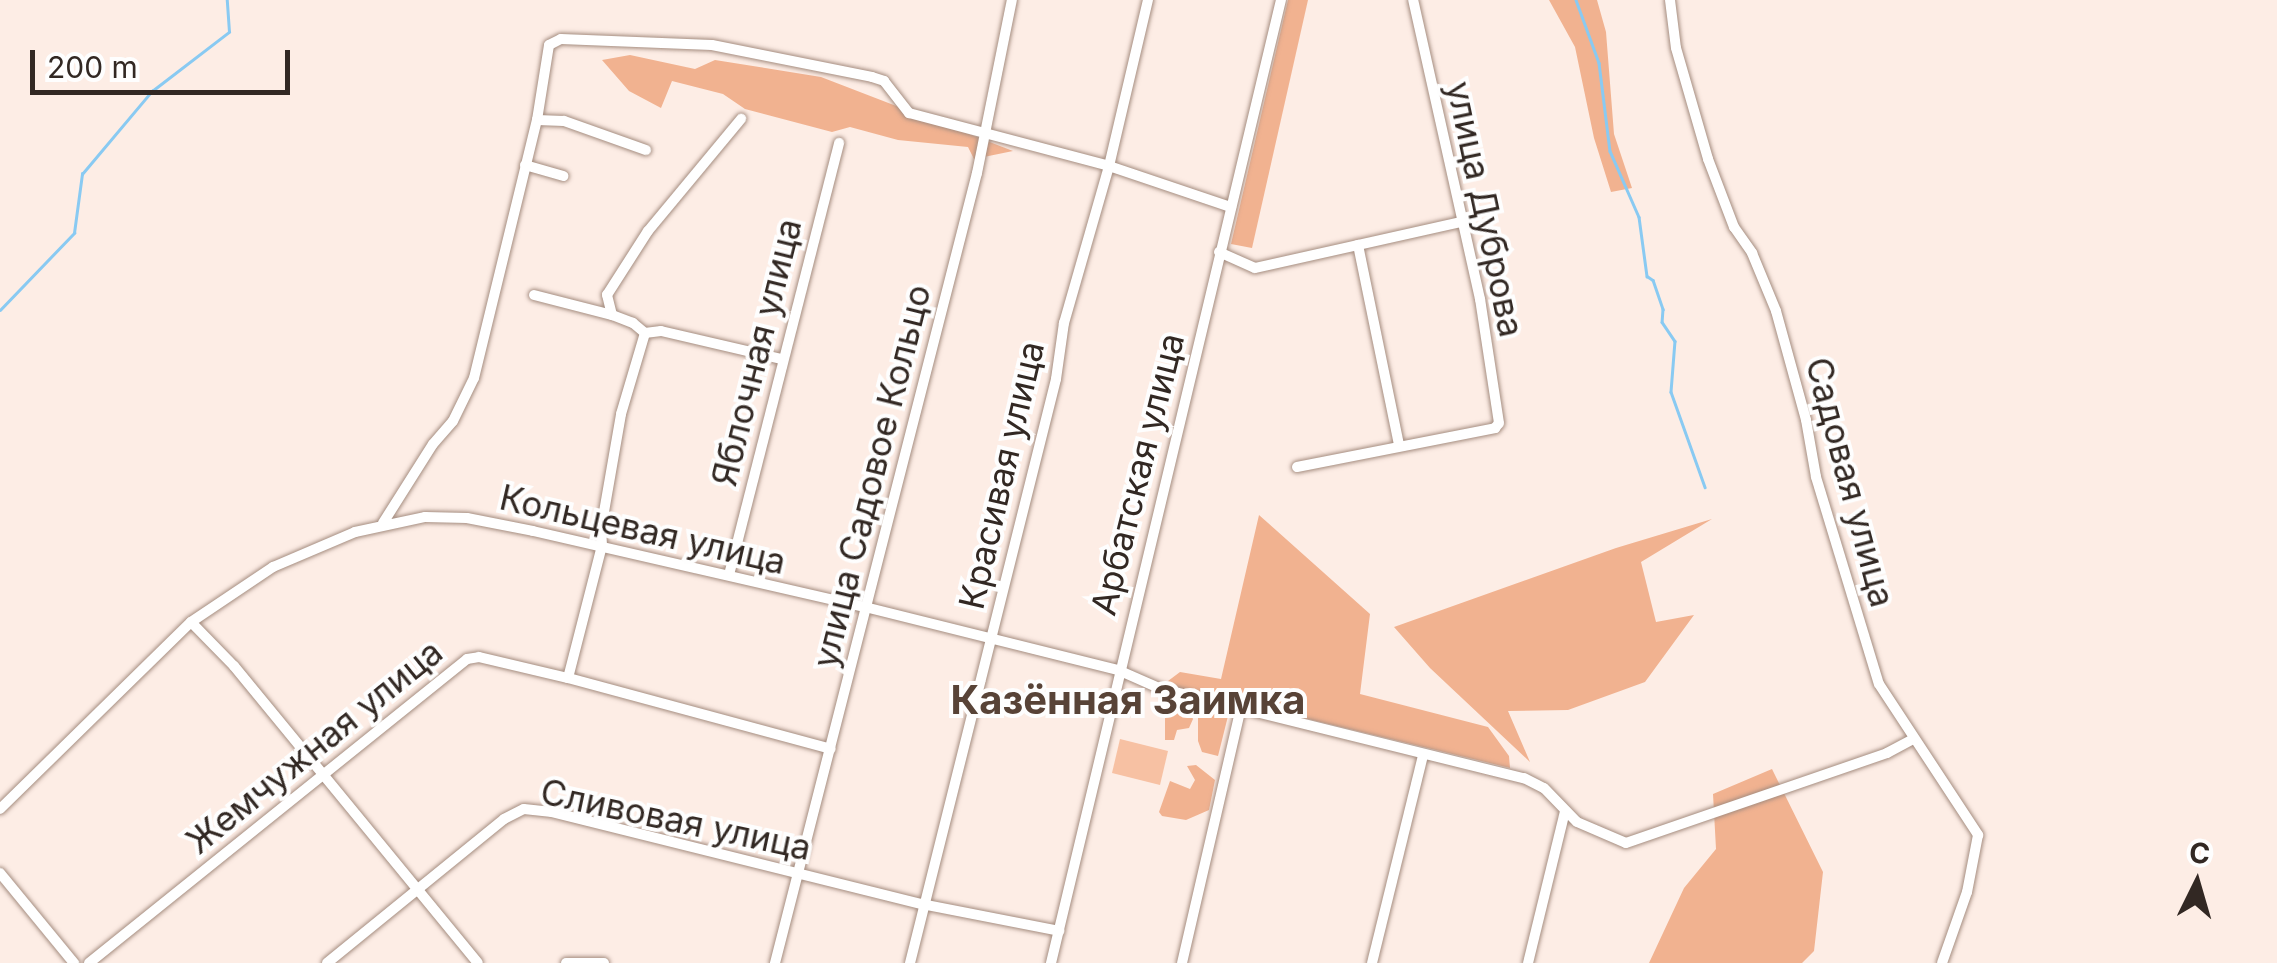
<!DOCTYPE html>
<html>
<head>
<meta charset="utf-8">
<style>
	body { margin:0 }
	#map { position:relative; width:2277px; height:963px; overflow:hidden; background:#fdede5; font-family:Inter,sans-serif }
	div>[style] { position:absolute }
	.green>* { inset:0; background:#f7c1a3 }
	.forest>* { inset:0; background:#f1b290 }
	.stream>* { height:2.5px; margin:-1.25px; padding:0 1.25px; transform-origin:1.25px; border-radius:1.25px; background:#89caf2 }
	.roads { filter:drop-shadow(0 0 2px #a58d80) drop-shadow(0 0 2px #a58d80) }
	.minor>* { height:10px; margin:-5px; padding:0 5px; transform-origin:5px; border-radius:5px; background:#fff }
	span { translate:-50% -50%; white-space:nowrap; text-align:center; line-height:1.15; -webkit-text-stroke:8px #fefefe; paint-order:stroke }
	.street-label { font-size:35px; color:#322823 }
	.quarter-label { font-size:40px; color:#584337; font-weight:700 }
	.north { position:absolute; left:2147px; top:833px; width:100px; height:100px; -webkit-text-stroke:8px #fefefe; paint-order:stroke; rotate:5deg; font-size:28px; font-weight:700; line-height:40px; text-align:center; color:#322823 }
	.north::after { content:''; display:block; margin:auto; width:35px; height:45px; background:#322823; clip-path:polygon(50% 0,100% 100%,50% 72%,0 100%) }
	.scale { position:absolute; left:30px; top:50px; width:260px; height:45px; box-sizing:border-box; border:5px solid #322823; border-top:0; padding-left:12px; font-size:30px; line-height:35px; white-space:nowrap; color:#322823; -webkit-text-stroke:8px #fefefe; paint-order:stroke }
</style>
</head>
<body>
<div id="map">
	<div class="green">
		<i style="clip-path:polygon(1120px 739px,1168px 751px,1160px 785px,1112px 773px)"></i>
	</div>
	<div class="forest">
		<i style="clip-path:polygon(1288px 0,1308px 0,1252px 248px,1231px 244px)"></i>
		<i style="clip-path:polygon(1549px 0,1597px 0,1606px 32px,1614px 134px,1632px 188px,1611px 192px,1594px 138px,1575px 47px)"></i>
		<i style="clip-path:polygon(630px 55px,695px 69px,715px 60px,821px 77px,1013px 151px,974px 159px,968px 147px,898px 140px,850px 127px,832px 132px,745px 109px,723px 94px,672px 81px,661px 108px,629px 91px,602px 60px)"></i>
		<i style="clip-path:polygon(1259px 515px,1370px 614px,1360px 694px,1488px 727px,1509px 756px,1510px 768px,1164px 684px,1180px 672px,1221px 679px)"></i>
		<i style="clip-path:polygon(1712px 519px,1641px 562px,1656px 622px,1694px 615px,1645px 682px,1568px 710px,1508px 711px,1530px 762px,1430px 668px,1394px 627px,1616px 548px)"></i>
		<i style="clip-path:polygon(1206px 704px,1229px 712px,1218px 756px,1202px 752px,1198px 741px,1198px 708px)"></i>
		<i style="clip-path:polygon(1178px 706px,1189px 710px,1193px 719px,1189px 728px,1177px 730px,1174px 740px,1165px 740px,1165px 718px)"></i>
		<i style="clip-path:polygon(1196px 765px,1215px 780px,1209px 810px,1186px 820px,1162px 816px,1159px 812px,1170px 781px,1190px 789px,1195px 780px,1187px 766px)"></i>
		<i style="clip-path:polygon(1772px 769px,1823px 872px,1814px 951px,1802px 963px,1649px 963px,1684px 888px,1716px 849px,1713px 794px)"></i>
	</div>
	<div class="stream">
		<i style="left:1576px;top:0;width:67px;rotate:69.9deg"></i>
		<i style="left:1599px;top:63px;width:89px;rotate:82.9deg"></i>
		<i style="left:1610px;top:151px;width:72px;rotate:66.3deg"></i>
		<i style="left:1639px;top:217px;width:60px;rotate:82.3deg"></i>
		<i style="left:1647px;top:276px;width:7px;rotate:34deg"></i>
		<i style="left:1653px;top:280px;width:31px;rotate:71deg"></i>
		<i style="left:1663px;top:309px;width:13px;rotate:94deg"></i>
		<i style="left:1662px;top:322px;width:23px;rotate:56deg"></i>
		<i style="left:1675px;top:341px;width:51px;rotate:94.5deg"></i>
		<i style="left:1671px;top:392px;width:101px;rotate:70.3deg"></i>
		<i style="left:0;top:310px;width:107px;rotate:-46.1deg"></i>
		<i style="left:74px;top:233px;width:60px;rotate:-82.3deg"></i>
		<i style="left:82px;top:174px;width:109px;rotate:-49.9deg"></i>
		<i style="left:152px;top:91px;width:97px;rotate:-37.5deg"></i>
		<i style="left:229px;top:32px;width:32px;rotate:-94deg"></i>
	</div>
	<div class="roads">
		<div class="minor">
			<i style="left:1670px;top:0;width:48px;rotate:82.9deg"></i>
			<i style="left:1676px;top:48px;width:116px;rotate:73.9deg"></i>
			<i style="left:1708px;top:159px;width:73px;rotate:69.1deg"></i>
			<i style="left:1734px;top:227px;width:32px;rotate:55deg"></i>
			<i style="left:1752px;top:253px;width:63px;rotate:67.5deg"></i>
			<i style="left:1776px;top:311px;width:113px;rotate:74.6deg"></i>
			<i style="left:1806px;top:420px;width:58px;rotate:80deg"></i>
			<i style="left:1816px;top:477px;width:216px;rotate:73.1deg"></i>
			<i style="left:1879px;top:684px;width:181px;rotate:56.7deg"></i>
			<i style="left:1978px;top:835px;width:58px;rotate:100.9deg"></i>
			<i style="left:1967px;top:892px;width:75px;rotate:109.4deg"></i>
			<i style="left:537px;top:120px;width:76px;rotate:-80.9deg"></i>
			<i style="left:549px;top:45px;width:13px;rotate:-27deg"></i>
			<i style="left:561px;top:39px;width:151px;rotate:2.3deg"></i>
			<i style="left:712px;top:45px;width:163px;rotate:11.3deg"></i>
			<i style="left:872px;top:77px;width:13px;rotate:18deg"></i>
			<i style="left:884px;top:81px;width:41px;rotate:52deg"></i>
			<i style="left:909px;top:113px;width:207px;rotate:14.8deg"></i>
			<i style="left:1109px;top:166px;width:129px;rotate:18.6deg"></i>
			<i style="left:525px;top:165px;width:40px;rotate:16deg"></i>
			<i style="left:1358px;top:245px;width:204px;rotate:78.4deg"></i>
			<i style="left:1219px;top:252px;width:39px;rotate:24deg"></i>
			<i style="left:1255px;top:268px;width:210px;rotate:-12.6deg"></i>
			<i style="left:534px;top:295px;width:81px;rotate:14.4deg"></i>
			<i style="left:645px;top:333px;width:16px;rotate:-7deg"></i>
			<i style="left:661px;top:331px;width:123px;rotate:13.1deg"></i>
			<i style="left:1297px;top:467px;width:202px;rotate:-11.1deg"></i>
			<i style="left:1495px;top:428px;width:6px;rotate:-51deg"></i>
			<i style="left:1499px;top:423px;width:125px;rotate:-98.7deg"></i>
			<i style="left:1480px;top:299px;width:306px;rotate:-102.6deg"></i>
			<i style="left:383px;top:523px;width:93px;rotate:-57.7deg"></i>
			<i style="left:433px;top:444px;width:30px;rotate:-49deg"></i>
			<i style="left:453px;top:421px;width:48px;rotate:-64deg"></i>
			<i style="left:474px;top:378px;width:266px;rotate:-76.3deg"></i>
			<i style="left:537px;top:120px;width:27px;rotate:2deg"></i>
			<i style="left:564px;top:121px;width:87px;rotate:19.5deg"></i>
			<i style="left:729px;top:575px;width:446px;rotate:-75.7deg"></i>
			<i style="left:191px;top:622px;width:62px;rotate:45.7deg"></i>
			<i style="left:234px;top:666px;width:384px;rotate:50.6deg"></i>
			<i style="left:568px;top:678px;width:136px;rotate:-75.6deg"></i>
			<i style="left:602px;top:546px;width:17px;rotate:-93deg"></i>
			<i style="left:601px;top:529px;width:117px;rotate:-80.1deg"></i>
			<i style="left:621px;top:414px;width:84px;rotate:-73.5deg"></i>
			<i style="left:645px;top:333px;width:16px;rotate:-140deg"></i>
			<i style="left:633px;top:323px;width:22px;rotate:-159deg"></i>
			<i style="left:612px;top:315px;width:21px;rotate:-104deg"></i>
			<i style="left:607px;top:295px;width:76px;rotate:-57.4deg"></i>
			<i style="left:648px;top:231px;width:146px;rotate:-50.3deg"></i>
			<i style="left:0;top:809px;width:267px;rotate:-44.4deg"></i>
			<i style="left:191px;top:622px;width:99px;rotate:-33.9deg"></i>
			<i style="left:273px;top:567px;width:89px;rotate:-23.1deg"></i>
			<i style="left:355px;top:532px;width:72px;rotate:-12.1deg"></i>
			<i style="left:425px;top:517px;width:42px;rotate:1.4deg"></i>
			<i style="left:467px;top:518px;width:67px;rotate:11.1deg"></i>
			<i style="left:533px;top:531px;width:345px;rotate:12.9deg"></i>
			<i style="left:869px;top:608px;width:257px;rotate:14deg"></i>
			<i style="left:1118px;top:670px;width:45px;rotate:23.7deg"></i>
			<i style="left:1159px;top:688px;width:376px;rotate:13.9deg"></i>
			<i style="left:1524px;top:778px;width:22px;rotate:27deg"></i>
			<i style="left:1544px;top:788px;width:47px;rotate:45.9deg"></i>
			<i style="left:1577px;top:822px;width:53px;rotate:23.2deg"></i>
			<i style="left:1626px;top:843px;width:276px;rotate:-19deg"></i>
			<i style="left:1887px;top:753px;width:30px;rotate:-28deg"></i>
			<i style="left:0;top:873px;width:117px;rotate:50.6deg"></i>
			<i style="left:89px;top:963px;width:485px;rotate:-38.8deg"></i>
			<i style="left:467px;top:659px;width:12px;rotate:-9deg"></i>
			<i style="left:479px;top:657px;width:91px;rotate:13.3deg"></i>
			<i style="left:568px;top:678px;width:272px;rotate:15.1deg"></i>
			<i style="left:327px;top:963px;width:228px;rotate:-39.1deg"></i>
			<i style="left:504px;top:819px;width:22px;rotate:-27deg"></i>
			<i style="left:524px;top:809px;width:28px;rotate:6deg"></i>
			<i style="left:552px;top:812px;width:381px;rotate:14deg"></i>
			<i style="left:922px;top:904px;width:140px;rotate:11.1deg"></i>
			<i style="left:566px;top:963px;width:38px"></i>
			<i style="left:775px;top:963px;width:815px;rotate:-75.66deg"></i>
			<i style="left:977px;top:173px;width:177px;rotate:-78.6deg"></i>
			<i style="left:910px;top:963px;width:602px;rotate:-75.96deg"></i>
			<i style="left:1056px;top:379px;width:57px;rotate:-81.9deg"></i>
			<i style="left:1064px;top:323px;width:163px;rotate:-74deg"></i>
			<i style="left:1109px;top:166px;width:171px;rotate:-76.8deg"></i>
			<i style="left:1051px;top:963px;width:990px;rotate:-76.57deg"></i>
			<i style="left:1182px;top:963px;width:262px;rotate:-77deg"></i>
			<i style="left:1372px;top:963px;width:214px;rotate:-76.2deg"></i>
			<i style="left:1528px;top:963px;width:156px;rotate:-76.3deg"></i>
		</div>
	</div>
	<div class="street-label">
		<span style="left:1486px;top:209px;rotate:78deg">улица Дуброва</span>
		<span style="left:756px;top:352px;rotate:-76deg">Яблочная улица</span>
		<span style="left:1137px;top:474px;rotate:-76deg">Арбатская улица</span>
		<span style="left:1001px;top:475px;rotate:-77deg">Красивая улица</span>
		<span style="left:871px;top:476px;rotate:-76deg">улица Садовое Кольцо</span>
		<span style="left:1851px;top:482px;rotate:75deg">Садовая улица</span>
		<span style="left:643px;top:529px;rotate:13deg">Кольцевая улица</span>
		<span style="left:314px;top:746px;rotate:-39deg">Жемчужная улица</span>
		<span style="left:676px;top:819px;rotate:12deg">Сливовая улица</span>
	</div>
	<div class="quarter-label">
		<span style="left:1128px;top:700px">Казённая Заимка</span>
	</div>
	<div class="north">С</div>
	<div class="scale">200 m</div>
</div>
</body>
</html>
